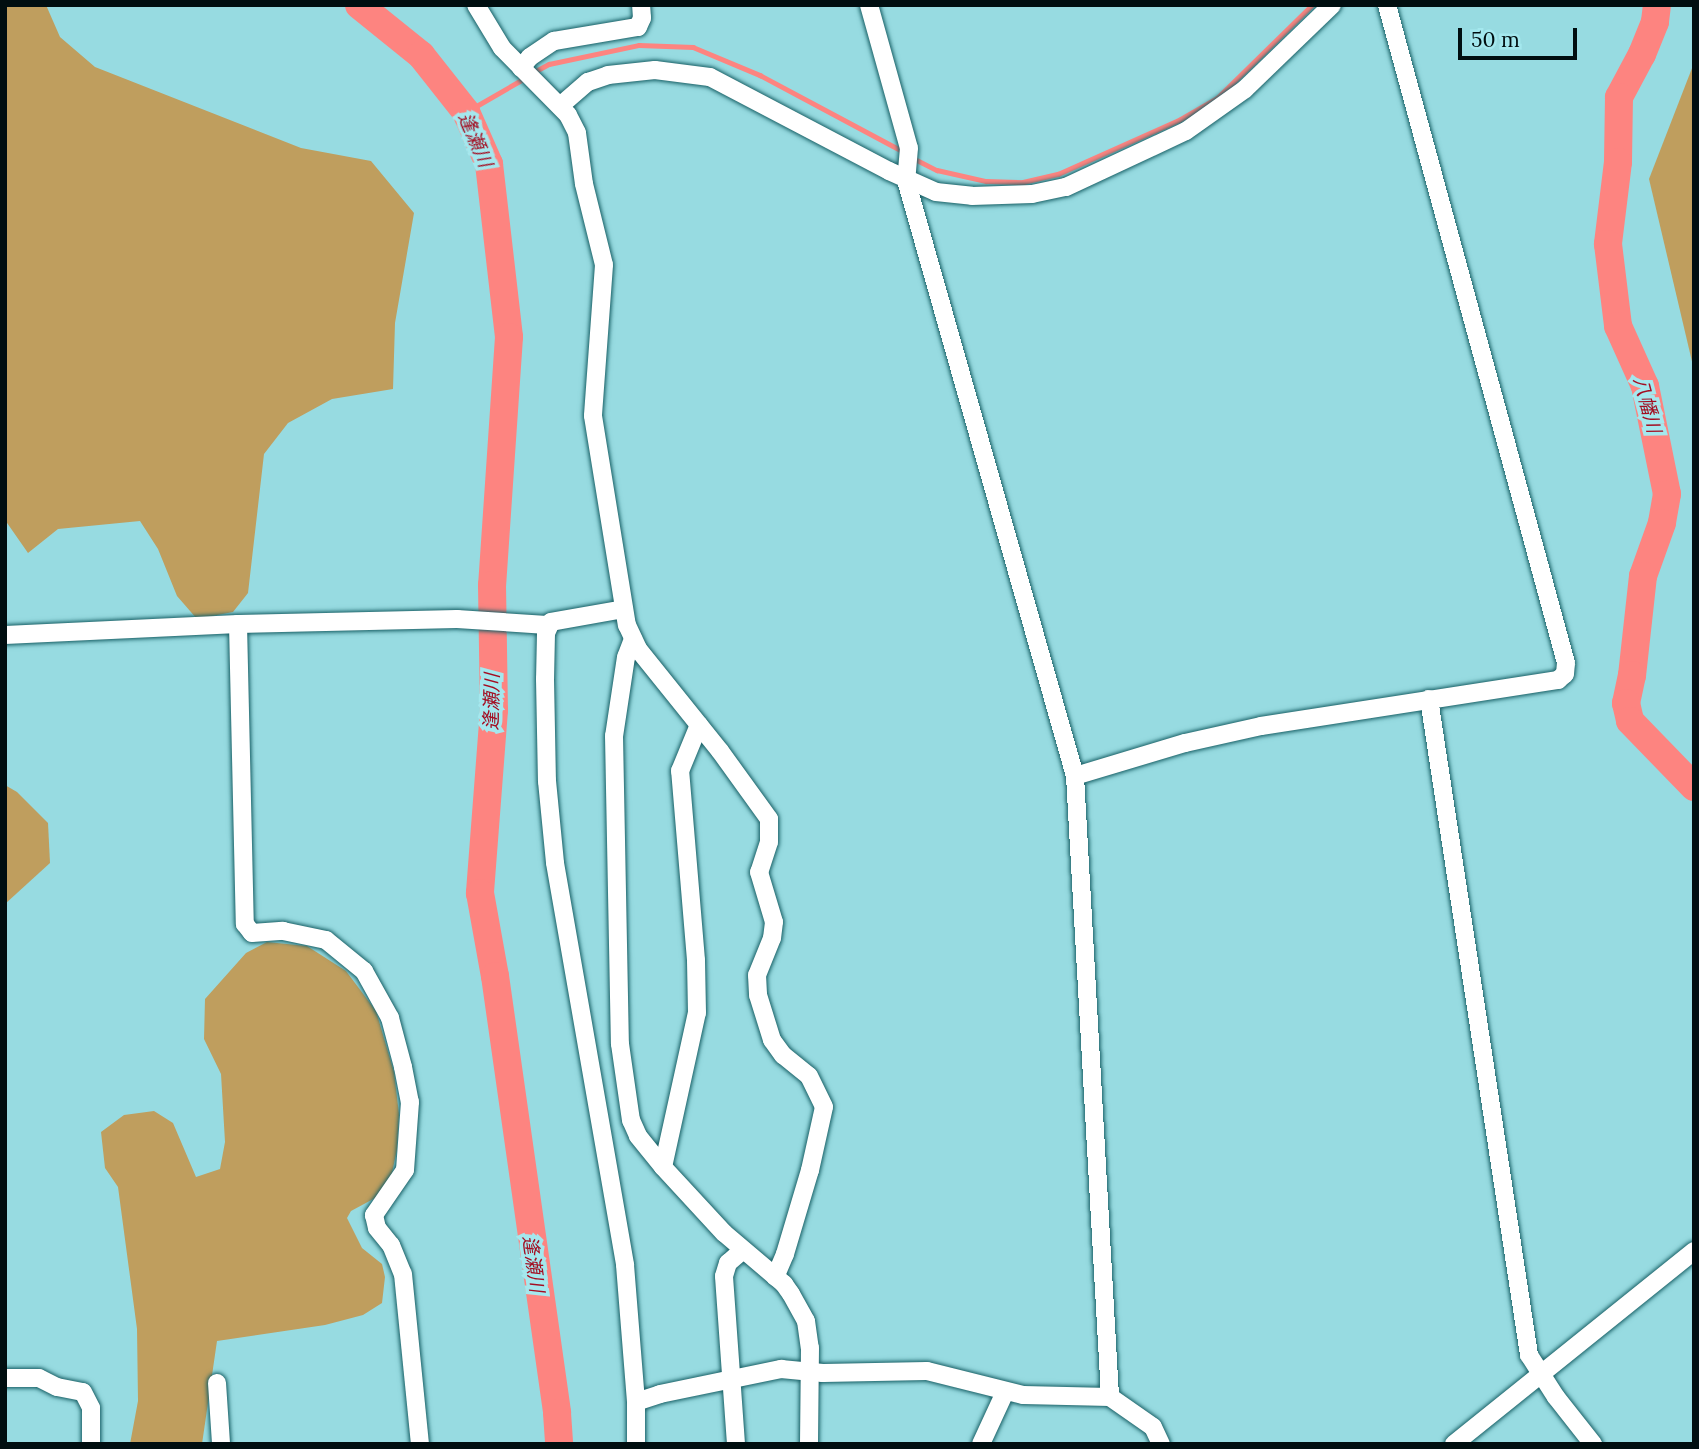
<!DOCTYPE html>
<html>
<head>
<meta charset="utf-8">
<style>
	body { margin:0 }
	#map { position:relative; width:1699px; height:1449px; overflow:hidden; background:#97dbe1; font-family:Lora,"Noto Sans JP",serif }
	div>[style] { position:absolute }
	.green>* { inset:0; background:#bf9e5e }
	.stream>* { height:4.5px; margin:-2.25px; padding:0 2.25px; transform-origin:2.25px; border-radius:2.25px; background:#fd8480 }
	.river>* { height:28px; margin:-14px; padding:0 14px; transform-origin:14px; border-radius:14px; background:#fd8480 }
	.roads { filter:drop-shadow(0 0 2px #186066) drop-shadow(0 0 2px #186066) }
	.minor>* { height:18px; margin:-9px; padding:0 9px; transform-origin:9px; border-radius:9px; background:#fff }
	span { translate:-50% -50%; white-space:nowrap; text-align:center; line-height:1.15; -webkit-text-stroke:7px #a4e8ee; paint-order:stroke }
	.water-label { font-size:19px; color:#a40e22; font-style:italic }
	.frame { position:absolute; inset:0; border:7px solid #000e10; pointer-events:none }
	.scale { position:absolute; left:1458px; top:28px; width:119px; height:32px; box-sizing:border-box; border:4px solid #000e10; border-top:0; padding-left:9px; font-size:21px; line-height:24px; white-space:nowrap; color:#000e10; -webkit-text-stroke:5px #a4e8ee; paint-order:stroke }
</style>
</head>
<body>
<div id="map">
	<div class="green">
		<i style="clip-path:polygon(5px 5px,46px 5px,60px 37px,95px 67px,301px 148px,371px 161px,414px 213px,395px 323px,393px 389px,332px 399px,288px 423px,264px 454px,248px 593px,233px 612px,197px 619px,177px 596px,158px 549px,140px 521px,58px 529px,28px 553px,5px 520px)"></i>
		<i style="clip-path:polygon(1694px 63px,1694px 370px,1649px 179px)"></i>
		<i style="clip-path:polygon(5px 785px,17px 792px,48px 823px,50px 863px,5px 904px)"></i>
		<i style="clip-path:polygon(267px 942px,307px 946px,346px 971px,376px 1011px,394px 1072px,399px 1114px,397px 1149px,391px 1178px,377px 1197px,351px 1211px,347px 1218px,362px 1248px,382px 1264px,385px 1277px,382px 1303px,363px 1315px,325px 1325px,217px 1341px,202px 1444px,130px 1444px,138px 1401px,137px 1329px,118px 1187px,105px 1168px,101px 1132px,124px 1115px,154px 1111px,173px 1123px,196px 1177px,220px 1169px,225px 1142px,221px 1074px,204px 1039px,205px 999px,246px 953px)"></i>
	</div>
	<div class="stream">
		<i style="left:532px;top:73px;width:19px;rotate:-28deg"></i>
		<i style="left:549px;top:64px;width:92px;rotate:-11.9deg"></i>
		<i style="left:639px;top:45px;width:54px;rotate:2.1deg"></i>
		<i style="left:693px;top:47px;width:73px;rotate:22.7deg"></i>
		<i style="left:760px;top:75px;width:163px;rotate:28.1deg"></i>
		<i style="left:466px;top:112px;width:68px;rotate:-30deg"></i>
		<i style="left:911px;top:157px;width:29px;rotate:27deg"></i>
		<i style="left:937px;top:170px;width:50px;rotate:12.7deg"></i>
		<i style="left:986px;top:181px;width:37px;rotate:2deg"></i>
		<i style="left:1023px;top:182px;width:36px;rotate:-13deg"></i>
		<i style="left:1058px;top:174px;width:133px;rotate:-24.1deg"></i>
		<i style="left:1179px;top:120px;width:44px;rotate:-30.1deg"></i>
		<i style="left:1217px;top:98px;width:133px;rotate:-44.4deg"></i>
	</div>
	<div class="river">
		<i style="left:359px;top:5px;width:80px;rotate:38.9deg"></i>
		<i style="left:421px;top:55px;width:73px;rotate:51.7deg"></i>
		<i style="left:466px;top:112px;width:57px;rotate:66.1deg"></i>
		<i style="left:489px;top:164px;width:174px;rotate:83.4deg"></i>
		<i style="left:509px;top:337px;width:249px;rotate:93.9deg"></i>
		<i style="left:492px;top:585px;width:125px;rotate:89.1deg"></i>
		<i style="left:494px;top:710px;width:184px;rotate:94.4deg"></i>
		<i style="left:480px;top:893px;width:84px;rotate:79.8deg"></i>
		<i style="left:495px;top:976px;width:441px;rotate:81.9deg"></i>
		<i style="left:557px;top:1413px;width:31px;rotate:86deg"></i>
		<i style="left:1657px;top:5px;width:17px;rotate:97deg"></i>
		<i style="left:1655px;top:22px;width:35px;rotate:112deg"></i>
		<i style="left:1642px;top:54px;width:49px;rotate:118.1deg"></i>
		<i style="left:1619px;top:97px;width:65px;rotate:90.9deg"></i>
		<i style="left:1618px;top:162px;width:83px;rotate:97deg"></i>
		<i style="left:1608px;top:244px;width:83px;rotate:83deg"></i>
		<i style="left:1618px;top:326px;width:66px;rotate:65.8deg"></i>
		<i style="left:1645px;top:386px;width:110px;rotate:78.5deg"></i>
		<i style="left:1667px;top:494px;width:29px;rotate:100deg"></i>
		<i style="left:1662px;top:523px;width:56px;rotate:109.7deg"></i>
		<i style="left:1643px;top:576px;width:100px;rotate:96.3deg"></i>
		<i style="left:1632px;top:675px;width:29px;rotate:102deg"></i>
		<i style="left:1626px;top:703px;width:18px;rotate:77deg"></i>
		<i style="left:1630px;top:721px;width:92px;rotate:45.9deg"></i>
	</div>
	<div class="roads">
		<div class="minor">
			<i style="left:476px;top:5px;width:50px;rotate:58.8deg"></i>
			<i style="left:502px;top:48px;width:94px;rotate:45.4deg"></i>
			<i style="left:568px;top:115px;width:20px;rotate:63deg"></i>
			<i style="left:577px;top:133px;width:51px;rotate:82.2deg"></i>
			<i style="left:584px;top:184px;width:83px;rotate:76.1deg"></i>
			<i style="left:604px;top:265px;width:151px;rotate:94.2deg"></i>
			<i style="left:593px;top:416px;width:212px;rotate:80.8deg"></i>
			<i style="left:627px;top:625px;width:26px;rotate:65deg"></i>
			<i style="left:638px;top:649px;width:131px;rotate:51.2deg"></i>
			<i style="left:720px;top:751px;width:84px;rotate:54.2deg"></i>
			<i style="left:769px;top:819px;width:23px;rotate:90deg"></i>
			<i style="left:769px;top:842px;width:32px;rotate:108deg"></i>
			<i style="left:759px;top:872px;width:52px;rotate:73.3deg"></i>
			<i style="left:774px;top:922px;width:16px;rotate:97deg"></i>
			<i style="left:772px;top:938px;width:40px;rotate:112deg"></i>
			<i style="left:757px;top:975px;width:20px;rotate:87deg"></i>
			<i style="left:758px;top:995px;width:47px;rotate:72.7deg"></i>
			<i style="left:772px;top:1040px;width:19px;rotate:54deg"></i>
			<i style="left:783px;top:1055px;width:33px;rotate:39deg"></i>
			<i style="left:809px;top:1076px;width:34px;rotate:64deg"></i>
			<i style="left:824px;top:1107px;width:65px;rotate:102.5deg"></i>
			<i style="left:810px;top:1170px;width:88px;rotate:106.6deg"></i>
			<i style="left:785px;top:1254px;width:25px;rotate:113deg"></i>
			<i style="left:869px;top:5px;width:148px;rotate:74.4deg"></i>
			<i style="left:909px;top:148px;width:32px;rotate:95deg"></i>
			<i style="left:906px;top:180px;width:619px;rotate:74.17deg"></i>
			<i style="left:1075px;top:776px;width:622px;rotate:86.77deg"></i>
			<i style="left:521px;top:68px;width:14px;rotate:-51deg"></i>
			<i style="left:530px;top:57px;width:29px;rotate:-34deg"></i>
			<i style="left:554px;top:41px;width:85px;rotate:-9.5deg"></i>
			<i style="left:638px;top:27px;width:10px;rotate:-66deg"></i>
			<i style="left:642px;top:18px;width:13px;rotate:-94deg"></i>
			<i style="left:560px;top:106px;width:37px;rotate:-41deg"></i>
			<i style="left:588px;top:82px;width:21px;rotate:-19deg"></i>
			<i style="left:608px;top:75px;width:47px;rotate:-6.1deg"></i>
			<i style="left:655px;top:70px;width:55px;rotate:7.3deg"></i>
			<i style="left:710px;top:77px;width:202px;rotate:27.7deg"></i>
			<i style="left:889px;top:171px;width:51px;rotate:24.1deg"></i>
			<i style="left:936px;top:192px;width:36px;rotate:6deg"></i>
			<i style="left:972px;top:196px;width:60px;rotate:-1.9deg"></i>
			<i style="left:1032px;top:194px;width:35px;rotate:-12deg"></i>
			<i style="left:1066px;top:187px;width:132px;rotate:-25deg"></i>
			<i style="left:1186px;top:131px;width:72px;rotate:-35.4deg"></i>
			<i style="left:1245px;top:89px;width:121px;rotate:-44deg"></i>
			<i style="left:624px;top:609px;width:74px;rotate:169.9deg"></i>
			<i style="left:551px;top:622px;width:12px;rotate:114deg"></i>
			<i style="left:546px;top:633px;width:46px;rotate:91.2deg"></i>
			<i style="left:545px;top:679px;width:102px;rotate:88.9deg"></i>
			<i style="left:547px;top:781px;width:82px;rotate:84.4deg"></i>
			<i style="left:555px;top:863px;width:408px;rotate:80.1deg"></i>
			<i style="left:625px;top:1265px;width:137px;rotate:85.4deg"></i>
			<i style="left:636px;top:1402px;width:42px;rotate:90deg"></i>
			<i style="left:238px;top:624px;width:300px;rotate:88.7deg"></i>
			<i style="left:245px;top:924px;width:11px;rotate:52deg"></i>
			<i style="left:252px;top:933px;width:31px;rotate:-4deg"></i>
			<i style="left:283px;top:931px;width:44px;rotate:11.8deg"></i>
			<i style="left:326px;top:940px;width:49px;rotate:39.2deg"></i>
			<i style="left:364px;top:971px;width:54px;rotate:61deg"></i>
			<i style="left:390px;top:1018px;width:51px;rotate:75.1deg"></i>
			<i style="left:403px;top:1067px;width:36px;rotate:79deg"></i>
			<i style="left:410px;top:1102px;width:68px;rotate:94.2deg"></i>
			<i style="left:405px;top:1170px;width:55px;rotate:124.6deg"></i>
			<i style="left:374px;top:1215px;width:13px;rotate:77deg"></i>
			<i style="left:377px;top:1228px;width:22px;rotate:51deg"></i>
			<i style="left:391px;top:1245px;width:31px;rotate:68deg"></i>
			<i style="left:403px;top:1274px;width:171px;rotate:84.3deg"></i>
			<i style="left:5px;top:635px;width:233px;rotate:-2.7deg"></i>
			<i style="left:238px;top:624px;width:219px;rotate:-1.3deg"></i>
			<i style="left:457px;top:619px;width:90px;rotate:3.8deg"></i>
			<i style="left:633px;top:639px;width:19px;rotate:111deg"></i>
			<i style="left:626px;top:657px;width:80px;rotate:98.6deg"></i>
			<i style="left:614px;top:736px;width:308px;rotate:88.9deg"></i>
			<i style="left:620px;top:1044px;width:77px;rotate:81.8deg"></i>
			<i style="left:631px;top:1120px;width:17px;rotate:66deg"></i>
			<i style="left:638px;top:1136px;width:40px;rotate:51deg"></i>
			<i style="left:663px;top:1167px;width:90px;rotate:47.3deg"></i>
			<i style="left:724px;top:1233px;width:79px;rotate:40.4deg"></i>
			<i style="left:784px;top:1284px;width:12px;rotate:55deg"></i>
			<i style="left:791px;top:1294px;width:31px;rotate:61deg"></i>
			<i style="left:806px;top:1321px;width:27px;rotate:82deg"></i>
			<i style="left:810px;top:1348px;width:96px;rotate:90.6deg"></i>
			<i style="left:1429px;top:699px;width:664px;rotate:81.33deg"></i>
			<i style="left:1529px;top:1355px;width:50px;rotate:57.3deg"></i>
			<i style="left:1556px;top:1397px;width:60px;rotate:51.8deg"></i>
			<i style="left:1075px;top:776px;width:115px;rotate:-16.7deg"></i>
			<i style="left:1185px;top:743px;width:78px;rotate:-12.6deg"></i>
			<i style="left:1261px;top:726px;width:301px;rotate:-8.8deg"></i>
			<i style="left:1558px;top:680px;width:9px;rotate:-41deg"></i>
			<i style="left:1565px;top:674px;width:11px;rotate:-85deg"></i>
			<i style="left:1566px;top:663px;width:682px;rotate:-105.22deg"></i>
			<i style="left:663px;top:1167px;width:158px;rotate:-77.6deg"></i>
			<i style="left:697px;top:1013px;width:53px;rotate:-91.1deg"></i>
			<i style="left:696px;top:960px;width:190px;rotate:-94.8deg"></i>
			<i style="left:680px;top:771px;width:50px;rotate:-67.6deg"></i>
			<i style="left:5px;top:1378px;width:34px"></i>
			<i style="left:39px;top:1378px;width:20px;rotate:27deg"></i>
			<i style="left:57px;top:1387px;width:26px;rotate:11deg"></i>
			<i style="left:83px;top:1392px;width:18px;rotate:63deg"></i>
			<i style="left:91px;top:1408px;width:36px;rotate:90deg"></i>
			<i style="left:217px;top:1383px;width:61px;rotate:86.2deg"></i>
			<i style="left:636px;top:1402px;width:25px;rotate:-18deg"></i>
			<i style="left:660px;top:1394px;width:124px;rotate:-11.7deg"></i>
			<i style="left:781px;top:1369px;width:42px;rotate:5.4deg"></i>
			<i style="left:823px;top:1373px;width:104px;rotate:-1.1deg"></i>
			<i style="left:927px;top:1371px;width:99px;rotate:14deg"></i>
			<i style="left:1023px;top:1395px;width:87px;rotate:1.3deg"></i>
			<i style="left:1110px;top:1397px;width:52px;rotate:34.9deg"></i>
			<i style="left:1153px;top:1427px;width:19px;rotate:65deg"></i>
			<i style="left:736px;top:1444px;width:168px;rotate:-94.1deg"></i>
			<i style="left:724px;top:1276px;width:14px;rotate:-73deg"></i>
			<i style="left:728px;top:1263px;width:20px;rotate:-41deg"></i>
			<i style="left:981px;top:1444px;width:57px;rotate:-65.2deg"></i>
			<i style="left:1454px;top:1444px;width:308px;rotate:-38.8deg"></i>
		</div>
	</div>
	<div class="water-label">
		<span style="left:475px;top:140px;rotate:67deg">逢瀬川</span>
		<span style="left:1647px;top:405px;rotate:75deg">八幡川</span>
		<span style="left:492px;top:702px;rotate:-89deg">逢瀬川</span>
		<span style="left:533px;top:1264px;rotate:82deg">逢瀬川</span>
	</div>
	<div class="frame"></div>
	<div class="scale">50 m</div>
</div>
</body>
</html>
